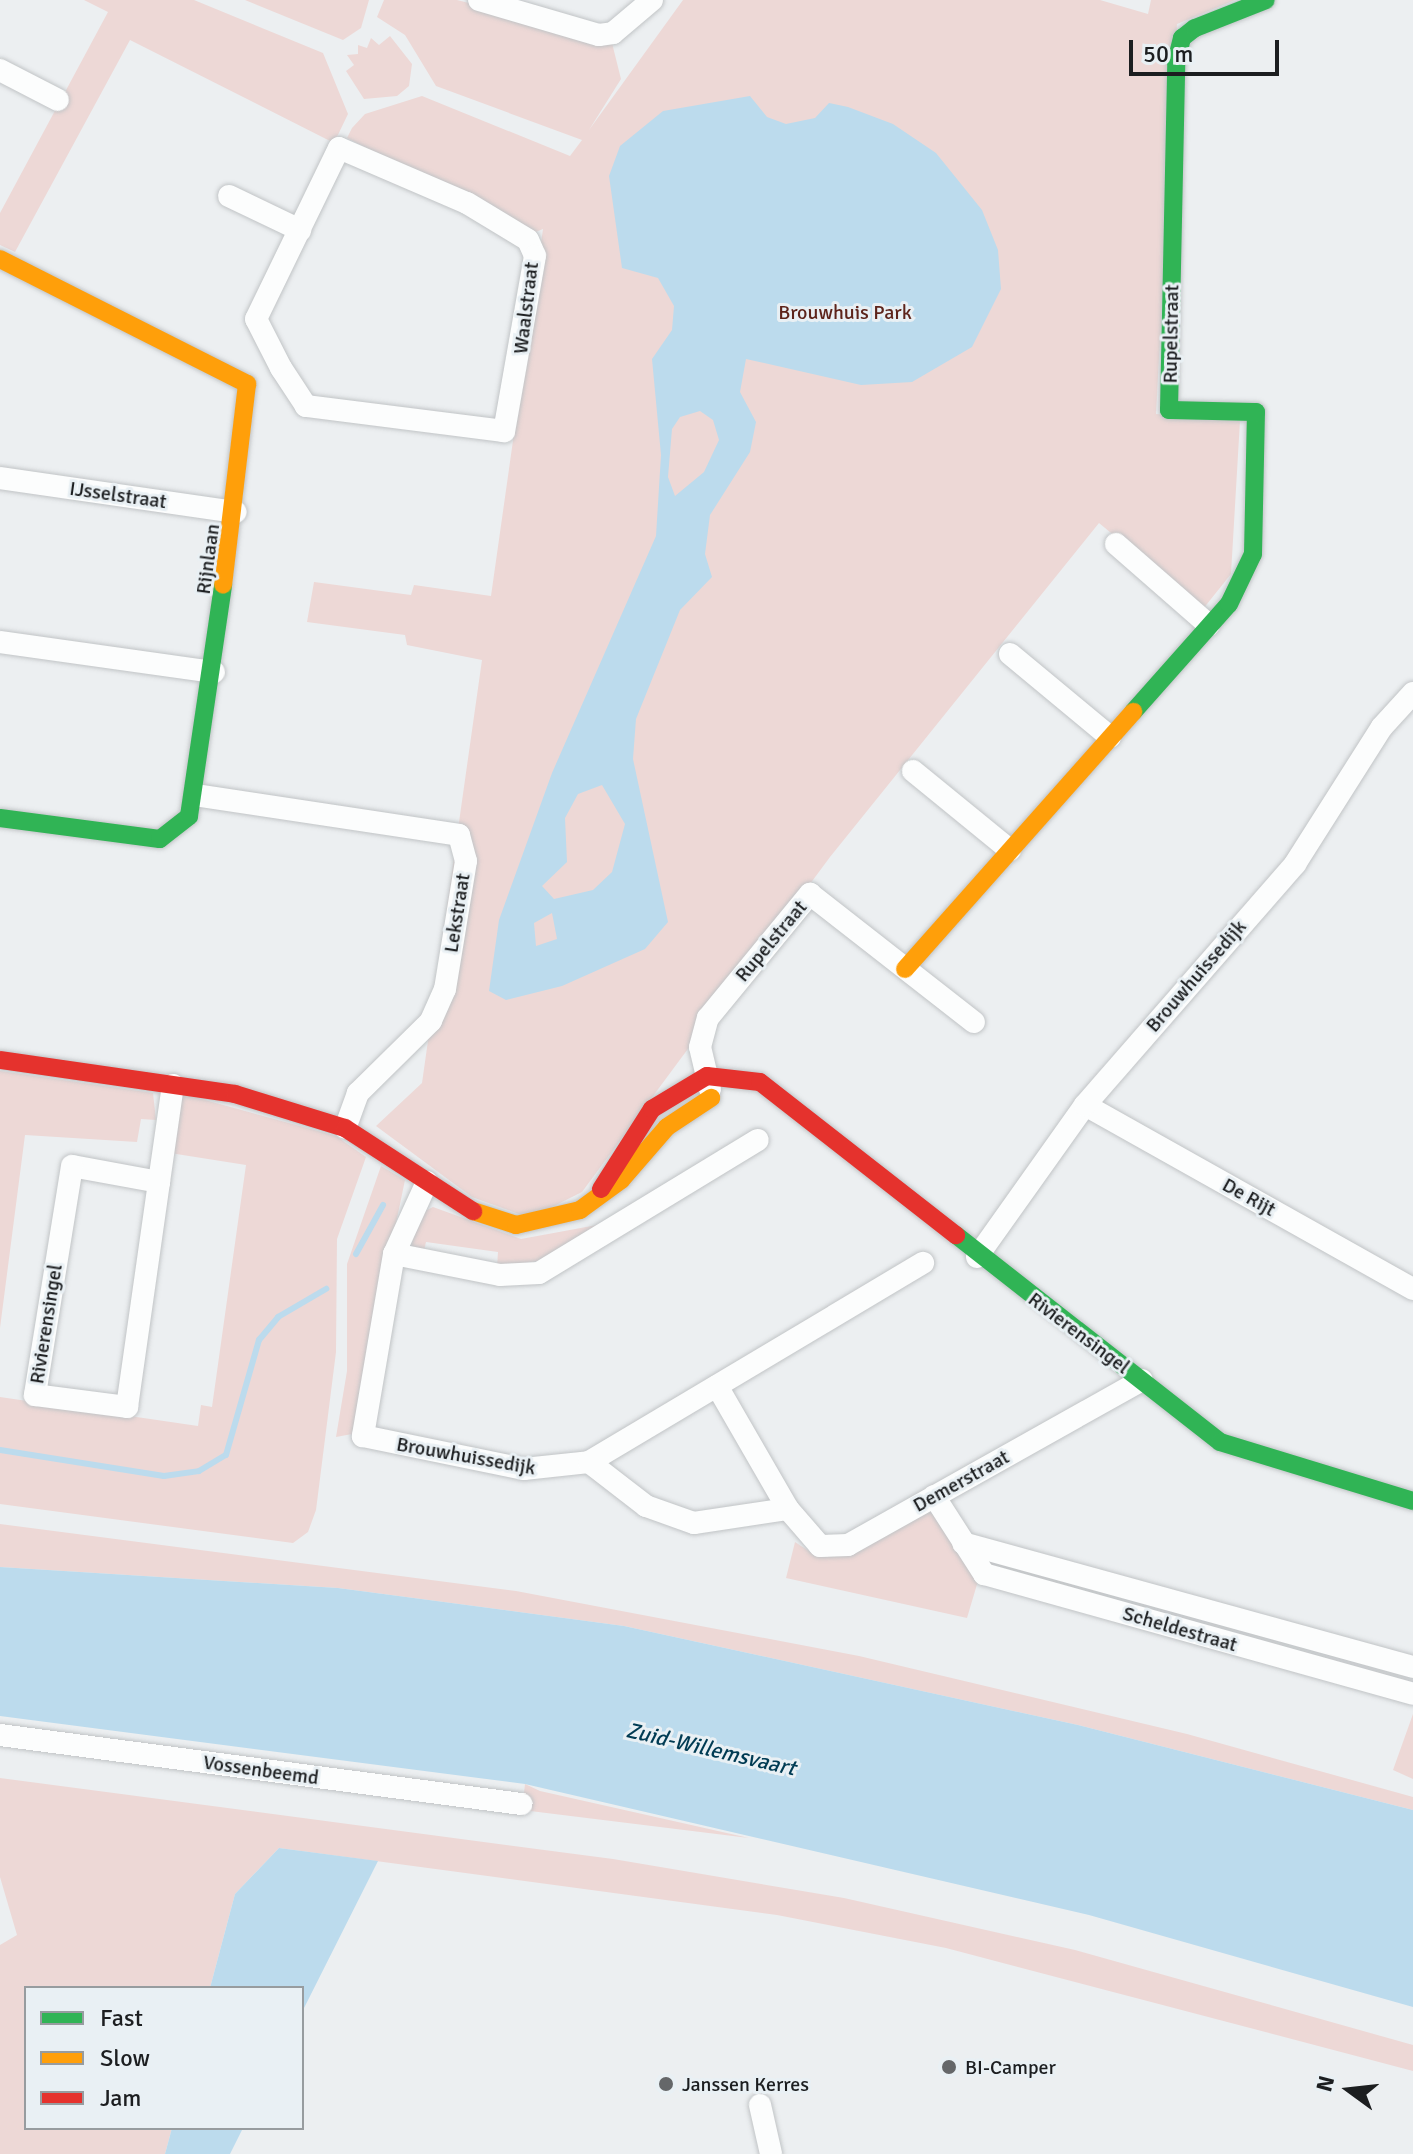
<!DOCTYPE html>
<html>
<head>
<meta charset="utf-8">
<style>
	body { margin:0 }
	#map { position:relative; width:1413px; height:2154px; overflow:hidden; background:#eceff1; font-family:Signika,sans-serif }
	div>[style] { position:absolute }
	.green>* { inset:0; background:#edd8d6 }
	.water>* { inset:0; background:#bcdbed }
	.stream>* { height:6px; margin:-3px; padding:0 3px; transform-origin:3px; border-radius:3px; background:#bcdbed }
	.roads { filter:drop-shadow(0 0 2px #c1c4c6) drop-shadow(0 0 2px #c1c4c6) }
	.street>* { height:22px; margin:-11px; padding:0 11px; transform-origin:11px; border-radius:11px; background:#fcfdfd }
	.fast>* { height:18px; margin:-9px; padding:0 9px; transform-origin:9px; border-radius:9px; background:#30b455 }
	.slow>* { height:18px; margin:-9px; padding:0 9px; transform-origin:9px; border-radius:9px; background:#ff9f0a }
	.jam>* { height:18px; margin:-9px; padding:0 9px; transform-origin:9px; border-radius:9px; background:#e5322d }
	.dots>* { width:22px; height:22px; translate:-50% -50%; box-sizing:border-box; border:4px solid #e9f0f4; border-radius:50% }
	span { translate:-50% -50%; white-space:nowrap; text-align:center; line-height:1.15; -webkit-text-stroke:6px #e9f0f4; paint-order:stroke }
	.street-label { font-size:20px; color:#1c1e20 }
	.park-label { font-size:20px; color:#5d241b }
	.poi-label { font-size:20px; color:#1c1e20 }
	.left { translate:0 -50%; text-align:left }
	.water-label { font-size:22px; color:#003b53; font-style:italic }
	.legend { position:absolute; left:24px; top:1986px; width:280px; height:144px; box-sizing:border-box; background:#e9f0f4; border:2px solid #979c9f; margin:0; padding:10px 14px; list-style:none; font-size:24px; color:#1c1e20 }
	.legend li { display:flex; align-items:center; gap:16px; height:40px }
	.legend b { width:40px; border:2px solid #979c9f }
	.north { position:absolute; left:1309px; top:2050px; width:80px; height:80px; -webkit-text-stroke:6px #e9f0f4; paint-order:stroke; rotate:285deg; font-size:22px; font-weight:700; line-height:32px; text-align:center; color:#1c1e20 }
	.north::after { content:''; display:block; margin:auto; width:28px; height:36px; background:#1c1e20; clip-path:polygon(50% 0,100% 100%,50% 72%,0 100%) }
	.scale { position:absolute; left:1129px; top:40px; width:150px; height:36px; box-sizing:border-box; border:4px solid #1c1e20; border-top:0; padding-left:10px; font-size:24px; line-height:28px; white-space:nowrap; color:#1c1e20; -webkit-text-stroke:6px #e9f0f4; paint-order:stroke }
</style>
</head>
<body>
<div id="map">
	<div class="green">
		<i style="clip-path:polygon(84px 0,194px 0,323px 53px,348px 114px,334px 143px,130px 40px,15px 252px,0 245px,0 213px,108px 12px)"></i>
		<i style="clip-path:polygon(245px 0,369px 0,361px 28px,343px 40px)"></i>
		<i style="clip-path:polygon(384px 0,457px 0,611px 39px,621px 79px,589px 130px,683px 0,1100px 0,1148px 14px,1151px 0,1235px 0,1177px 24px,1156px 414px,1240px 421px,1231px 574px,1203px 609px,1099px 523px,830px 857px,582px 1192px,530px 1218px,472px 1197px,376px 1126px,422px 1083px,482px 660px,407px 645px,405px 635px,307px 622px,314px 582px,411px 595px,414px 585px,491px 596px,543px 229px,533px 233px,347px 138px,352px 128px,365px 114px,422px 96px,570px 156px,582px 140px,436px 86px,405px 35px,377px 17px)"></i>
		<i style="clip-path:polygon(390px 36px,412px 64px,409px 86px,397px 96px,364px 99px,346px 71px,354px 65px,347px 55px,358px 54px,358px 45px,367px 48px,371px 38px,379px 45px)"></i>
		<i style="clip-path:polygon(0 1071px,153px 1093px,156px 1120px,141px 1119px,137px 1142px,25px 1135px,0 1328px)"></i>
		<i style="clip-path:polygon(183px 1094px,336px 1136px,366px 1157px,337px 1239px,336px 1352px,316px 1510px,308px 1532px,293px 1543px,0 1504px,0 1397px,198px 1426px,201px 1405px,212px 1407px,246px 1165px,170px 1153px)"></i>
		<i style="clip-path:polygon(381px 1166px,405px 1180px,352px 1434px,336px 1437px,347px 1371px,347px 1264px)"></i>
		<i style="clip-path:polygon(433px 1207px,521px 1239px,597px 1225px,538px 1261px,497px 1267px,498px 1252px,426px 1242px,423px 1255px,411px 1248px,419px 1214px)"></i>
		<i style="clip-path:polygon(932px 1508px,978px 1581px,967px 1618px,786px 1578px,795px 1542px,818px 1557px,848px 1555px)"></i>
		<i style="clip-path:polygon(0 1524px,516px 1591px,859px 1656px,1187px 1734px,1413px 1797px,1413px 1810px,1078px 1725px,624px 1626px,338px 1588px,0 1567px)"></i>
		<i style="clip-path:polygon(1413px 1714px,1413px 1779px,1393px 1770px)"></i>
		<i style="clip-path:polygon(0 1778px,613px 1859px,844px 1898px,1075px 1950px,1413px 2045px,1413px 2071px,946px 1948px,777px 1915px,279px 1848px,235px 1894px,210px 1988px,26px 1988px,26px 2128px,172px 2128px,165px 2154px,0 2154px,0 1945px,17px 1935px,0 1877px)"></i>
		<i style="clip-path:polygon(525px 1784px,540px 1791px,749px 1838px,522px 1810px)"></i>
	</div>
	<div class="water">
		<i style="clip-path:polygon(evenodd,750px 96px,767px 117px,786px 124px,815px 118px,829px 103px,848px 107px,893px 124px,936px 153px,982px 210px,998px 250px,1001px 289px,972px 347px,912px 382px,861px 385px,746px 359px,740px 392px,756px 422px,750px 452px,710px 515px,705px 554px,712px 577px,680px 610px,636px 719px,633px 759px,668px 922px,645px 949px,562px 986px,506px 1000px,489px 991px,499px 920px,552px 773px,656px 536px,661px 455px,652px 359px,672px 330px,674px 306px,658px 278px,622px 268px,609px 176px,620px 146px,663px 111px,750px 96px,700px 411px,713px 420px,719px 440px,704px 472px,675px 496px,668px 477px,672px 429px,680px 417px,700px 411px,750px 96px,602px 785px,625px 824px,612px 872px,593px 890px,554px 899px,542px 886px,567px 862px,565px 818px,578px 794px,602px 785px,750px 96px,552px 913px,557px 939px,536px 946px,534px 923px,552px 913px)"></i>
		<i style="clip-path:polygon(0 1567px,338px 1588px,624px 1626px,1078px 1725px,1413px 1810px,1413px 2007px,1089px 1915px,525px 1784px,0 1716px)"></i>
		<i style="clip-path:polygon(279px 1848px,378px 1861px,302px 2012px,302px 1988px,210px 1988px,235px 1894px)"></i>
		<i style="clip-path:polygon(172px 2128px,243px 2128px,230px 2154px,165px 2154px)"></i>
	</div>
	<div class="stream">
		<i style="left:356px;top:1254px;width:56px;rotate:-61.1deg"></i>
		<i style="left:0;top:1450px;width:166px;rotate:9deg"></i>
		<i style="left:164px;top:1476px;width:35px;rotate:-8deg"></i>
		<i style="left:199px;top:1471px;width:31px;rotate:-31deg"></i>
		<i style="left:226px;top:1455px;width:120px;rotate:-74deg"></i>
		<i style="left:259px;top:1340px;width:30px;rotate:-50deg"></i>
		<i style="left:278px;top:1317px;width:56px;rotate:-30.3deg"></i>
	</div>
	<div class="roads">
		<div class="street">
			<i style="left:479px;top:0;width:125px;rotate:16.3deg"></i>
			<i style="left:599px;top:35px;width:14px;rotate:-8deg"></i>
			<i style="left:613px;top:33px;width:51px;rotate:-40.2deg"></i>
			<i style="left:0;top:70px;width:65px;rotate:27.3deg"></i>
			<i style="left:339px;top:148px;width:139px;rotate:23.3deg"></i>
			<i style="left:467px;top:203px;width:71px;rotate:31.2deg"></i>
			<i style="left:528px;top:240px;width:17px;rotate:66deg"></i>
			<i style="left:535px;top:256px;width:178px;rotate:100deg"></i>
			<i style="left:504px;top:431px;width:200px;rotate:-172.8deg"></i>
			<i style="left:306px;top:406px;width:45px;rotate:-123.3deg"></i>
			<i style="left:281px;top:368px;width:55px;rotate:-117deg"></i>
			<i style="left:256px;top:319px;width:190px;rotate:-64.1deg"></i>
			<i style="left:229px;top:196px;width:79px;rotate:25.6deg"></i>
			<i style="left:0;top:478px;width:238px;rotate:8.2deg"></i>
			<i style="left:1116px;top:544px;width:123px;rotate:41.1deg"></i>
			<i style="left:0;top:642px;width:216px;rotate:8deg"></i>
			<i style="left:1010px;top:654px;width:130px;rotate:39.7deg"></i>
			<i style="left:913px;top:771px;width:125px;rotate:39.2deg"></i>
			<i style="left:195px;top:795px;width:267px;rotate:8.6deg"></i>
			<i style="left:459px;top:835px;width:27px;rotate:75deg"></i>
			<i style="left:466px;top:861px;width:130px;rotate:99.3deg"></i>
			<i style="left:445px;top:989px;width:35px;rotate:114deg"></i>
			<i style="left:431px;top:1021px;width:103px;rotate:135.4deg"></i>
			<i style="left:358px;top:1093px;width:37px;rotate:110deg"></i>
			<i style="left:710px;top:1089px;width:43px;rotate:-103.4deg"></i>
			<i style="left:700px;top:1047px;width:30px;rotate:-75deg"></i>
			<i style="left:708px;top:1018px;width:161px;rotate:-50.6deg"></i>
			<i style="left:810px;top:894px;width:208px;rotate:38deg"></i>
			<i style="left:1085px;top:1105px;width:376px;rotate:29.3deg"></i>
			<i style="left:159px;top:1182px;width:88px;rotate:-169.6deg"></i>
			<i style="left:72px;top:1166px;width:232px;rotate:99.2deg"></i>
			<i style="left:35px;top:1395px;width:93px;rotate:7.4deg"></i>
			<i style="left:127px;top:1407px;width:227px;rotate:-81.9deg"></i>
			<i style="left:159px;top:1182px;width:98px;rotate:-81.8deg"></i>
			<i style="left:427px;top:1182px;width:79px;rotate:114.6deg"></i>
			<i style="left:394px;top:1254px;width:185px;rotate:99.7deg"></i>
			<i style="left:363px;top:1436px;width:164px;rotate:11.6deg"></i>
			<i style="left:524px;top:1469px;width:65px;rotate:-6.1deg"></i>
			<i style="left:589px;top:1462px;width:389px;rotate:-30.8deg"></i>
			<i style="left:394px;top:1254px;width:108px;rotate:11.2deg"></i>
			<i style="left:500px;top:1275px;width:39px;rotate:-3deg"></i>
			<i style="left:539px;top:1273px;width:256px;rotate:-31.3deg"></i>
			<i style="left:977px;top:1257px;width:186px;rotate:-54.6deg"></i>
			<i style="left:1085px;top:1105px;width:320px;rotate:-48.9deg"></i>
			<i style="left:1295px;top:864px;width:162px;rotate:-57.6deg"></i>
			<i style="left:1382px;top:727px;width:46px;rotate:-47.6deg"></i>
			<i style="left:717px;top:1386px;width:142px;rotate:60deg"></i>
			<i style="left:788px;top:1509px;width:49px;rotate:49.1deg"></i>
			<i style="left:820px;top:1546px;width:28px;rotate:-2deg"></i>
			<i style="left:848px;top:1545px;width:337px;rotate:-29.3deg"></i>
			<i style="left:589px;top:1462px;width:72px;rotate:37.7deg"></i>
			<i style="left:646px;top:1506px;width:51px;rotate:19.5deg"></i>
			<i style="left:694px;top:1523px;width:95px;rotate:-8.5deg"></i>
			<i style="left:934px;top:1496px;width:93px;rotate:57.3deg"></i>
			<i style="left:984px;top:1574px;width:445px;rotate:15.6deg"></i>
			<i style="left:963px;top:1543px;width:467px;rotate:15.4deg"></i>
			<i style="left:0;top:1735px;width:526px;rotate:7.54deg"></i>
			<i style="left:760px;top:2105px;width:50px;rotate:77.3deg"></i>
		</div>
		<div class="fast">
			<i style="left:1133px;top:712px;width:144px;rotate:-48.4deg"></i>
			<i style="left:1229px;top:604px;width:55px;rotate:-64.4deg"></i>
			<i style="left:1253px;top:554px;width:142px;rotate:-88.8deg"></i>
			<i style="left:1256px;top:412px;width:87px;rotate:-178.7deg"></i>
			<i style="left:1169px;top:410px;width:348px;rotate:-88.8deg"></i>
			<i style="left:1176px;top:62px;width:25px;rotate:-76deg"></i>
			<i style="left:1182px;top:38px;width:16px;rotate:-38deg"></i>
			<i style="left:1195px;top:28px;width:76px;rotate:-21.5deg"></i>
			<i style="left:0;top:818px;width:161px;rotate:7.5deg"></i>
			<i style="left:160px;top:839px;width:37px;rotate:-38deg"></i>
			<i style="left:189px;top:816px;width:233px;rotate:-81.6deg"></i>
			<i style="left:956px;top:1235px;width:335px;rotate:38.1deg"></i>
			<i style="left:1220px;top:1442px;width:202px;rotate:17deg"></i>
		</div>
		<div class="slow">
			<i style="left:0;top:259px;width:277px;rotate:26.8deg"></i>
			<i style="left:247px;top:384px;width:202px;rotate:96.8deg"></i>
			<i style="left:905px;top:969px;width:344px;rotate:-48.4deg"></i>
			<i style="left:473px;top:1211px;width:45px;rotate:18deg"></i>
			<i style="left:516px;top:1225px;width:66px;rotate:-13.2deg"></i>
			<i style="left:580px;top:1210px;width:51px;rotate:-36.2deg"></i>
			<i style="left:621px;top:1180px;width:70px;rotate:-49deg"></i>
			<i style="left:667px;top:1127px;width:53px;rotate:-33.4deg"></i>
		</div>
		<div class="jam">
			<i style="left:0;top:1060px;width:237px;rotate:8.2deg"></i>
			<i style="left:235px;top:1094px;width:115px;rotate:17.2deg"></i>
			<i style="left:345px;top:1128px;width:153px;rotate:33deg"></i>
			<i style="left:601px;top:1189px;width:95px;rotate:-57.5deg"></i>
			<i style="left:652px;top:1109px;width:64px;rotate:-31deg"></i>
			<i style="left:707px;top:1076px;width:53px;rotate:6.5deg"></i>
			<i style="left:760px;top:1082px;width:249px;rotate:38deg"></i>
		</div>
	</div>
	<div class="dots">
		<i style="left:949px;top:2067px;background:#656769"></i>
		<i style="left:666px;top:2084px;background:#656769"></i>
	</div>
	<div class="street-label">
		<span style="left:526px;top:308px;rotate:-83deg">Waalstraat</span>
		<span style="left:1171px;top:334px;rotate:-89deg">Rupelstraat</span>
		<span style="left:118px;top:495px;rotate:8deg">IJsselstraat</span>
		<span style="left:208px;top:559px;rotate:-82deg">Rijnlaan</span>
		<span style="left:457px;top:913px;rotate:-81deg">Lekstraat</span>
		<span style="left:771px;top:941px;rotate:-50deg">Rupelstraat</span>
		<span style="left:1196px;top:976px;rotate:-49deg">Brouwhuissedijk</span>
		<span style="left:1249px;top:1197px;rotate:29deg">De Rijt</span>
		<span style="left:46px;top:1324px;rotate:-81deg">Rivierensingel</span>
		<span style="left:1079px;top:1333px;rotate:37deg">Rivierensingel</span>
		<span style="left:466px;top:1456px;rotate:10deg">Brouwhuissedijk</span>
		<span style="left:961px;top:1481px;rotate:-29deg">Demerstraat</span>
		<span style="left:1180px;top:1629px;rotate:16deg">Scheldestraat</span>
		<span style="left:261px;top:1770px;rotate:8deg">Vossenbeemd</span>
	</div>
	<div class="park-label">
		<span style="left:845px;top:312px">Brouwhuis Park</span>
	</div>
	<div class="poi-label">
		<span class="left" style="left:965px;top:2067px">BI-Camper</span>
		<span class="left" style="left:682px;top:2084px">Janssen Kerres</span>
	</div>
	<div class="water-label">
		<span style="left:711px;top:1749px;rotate:13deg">Zuid-Willemsvaart</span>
	</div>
	<ul class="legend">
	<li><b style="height:10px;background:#30b455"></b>Fast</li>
	<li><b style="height:10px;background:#ff9f0a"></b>Slow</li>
	<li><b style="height:10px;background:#e5322d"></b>Jam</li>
	</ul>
	<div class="north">N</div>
	<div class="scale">50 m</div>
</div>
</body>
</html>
